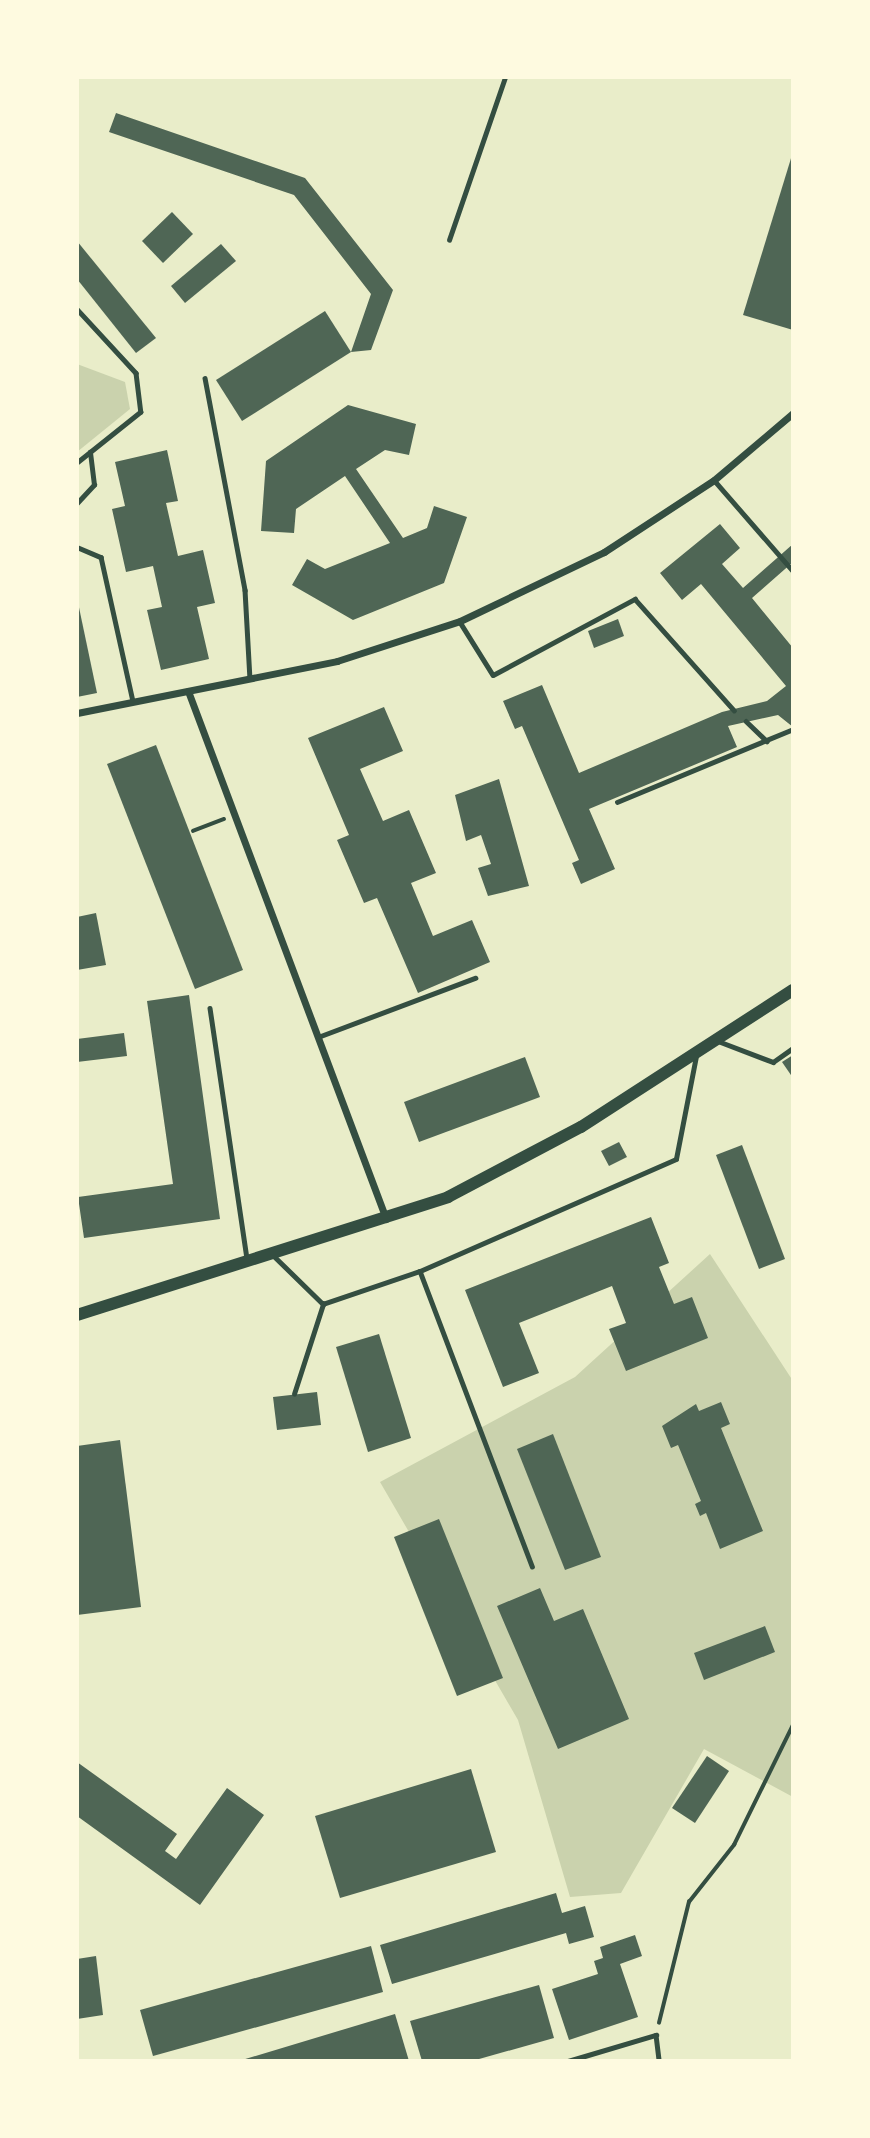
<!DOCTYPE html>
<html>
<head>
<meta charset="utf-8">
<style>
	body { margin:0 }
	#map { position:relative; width:870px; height:2138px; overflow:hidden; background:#e9edc9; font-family:Arial,sans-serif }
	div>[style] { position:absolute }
	.green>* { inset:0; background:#cad2ad }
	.building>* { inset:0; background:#4f6655 }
	.path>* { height:3.5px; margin:-1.75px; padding:0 1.75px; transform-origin:1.75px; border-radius:1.75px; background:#344e41 }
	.service>* { height:4.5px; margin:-2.25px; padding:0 2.25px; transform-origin:2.25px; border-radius:2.25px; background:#344e41 }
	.minor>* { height:7px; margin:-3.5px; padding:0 3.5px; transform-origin:3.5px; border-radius:3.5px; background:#344e41 }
	.secondary>* { height:12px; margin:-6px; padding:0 6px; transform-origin:6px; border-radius:6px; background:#344e41 }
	span { translate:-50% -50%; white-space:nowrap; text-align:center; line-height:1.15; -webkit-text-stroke:5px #fefae0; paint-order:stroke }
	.frame { position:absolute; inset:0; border:79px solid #fefae0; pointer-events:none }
</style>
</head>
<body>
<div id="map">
	<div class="green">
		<i style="clip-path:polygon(77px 364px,125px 382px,130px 409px,77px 452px)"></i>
		<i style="clip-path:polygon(710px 1254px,793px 1381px,793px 1797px,704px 1749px,621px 1893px,570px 1897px,518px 1720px,380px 1482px,575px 1377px)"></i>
	</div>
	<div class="building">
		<i style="clip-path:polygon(116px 113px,305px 178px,393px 290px,371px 350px,351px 352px,371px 294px,294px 195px,109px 132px)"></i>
		<i style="clip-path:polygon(792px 155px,793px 155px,793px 330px,743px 315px)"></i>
		<i style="clip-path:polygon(172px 212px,193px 234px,163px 263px,142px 241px)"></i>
		<i style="clip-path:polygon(77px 241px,156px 338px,136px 353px,77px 279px)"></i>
		<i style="clip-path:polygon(221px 244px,236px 261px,185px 303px,171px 286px)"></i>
		<i style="clip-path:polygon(325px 311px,351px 352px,242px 421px,216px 380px)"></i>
		<i style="clip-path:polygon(348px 405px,416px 424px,409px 455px,385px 450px,356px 469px,403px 538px,427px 528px,434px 506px,467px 517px,444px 583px,353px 620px,292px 585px,307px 559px,325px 569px,390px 543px,345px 476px,296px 509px,294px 533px,261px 531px,266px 461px)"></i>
		<i style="clip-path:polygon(167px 450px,178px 501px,166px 503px,178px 556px,203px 550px,215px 603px,197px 607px,209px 659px,161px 670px,147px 610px,162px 607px,153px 566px,126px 572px,112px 509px,125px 506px,115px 462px)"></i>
		<i style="clip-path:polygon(720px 524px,740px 548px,722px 564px,743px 588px,793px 544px,793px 562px,752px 598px,793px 648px,793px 727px,778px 715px,728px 726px,737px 747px,589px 809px,615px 869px,581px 884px,572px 863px,579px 860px,522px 726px,515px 729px,503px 701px,542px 685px,579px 773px,722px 712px,767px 701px,786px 686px,701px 584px,682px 600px,660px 573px)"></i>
		<i style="clip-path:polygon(77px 598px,97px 693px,77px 697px)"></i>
		<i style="clip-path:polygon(618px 619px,624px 636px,594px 648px,588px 631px)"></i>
		<i style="clip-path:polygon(384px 707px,403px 751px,360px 769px,383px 821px,409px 810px,436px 873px,411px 883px,433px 936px,472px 920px,490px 962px,418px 993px,377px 898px,364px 903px,337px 840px,349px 835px,308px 738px)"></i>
		<i style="clip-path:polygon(156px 745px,243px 970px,195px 989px,107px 764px)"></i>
		<i style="clip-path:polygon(499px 779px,529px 886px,488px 896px,478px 868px,491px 864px,481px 835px,466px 841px,455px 795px)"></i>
		<i style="clip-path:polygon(96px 913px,106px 965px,77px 970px,77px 917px)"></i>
		<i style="clip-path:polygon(189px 995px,220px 1219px,84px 1238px,78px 1197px,173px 1184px,147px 1001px)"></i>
		<i style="clip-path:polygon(124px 1033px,127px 1056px,77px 1062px,77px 1039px)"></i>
		<i style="clip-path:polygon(793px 1055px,793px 1078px,782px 1062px)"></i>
		<i style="clip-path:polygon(525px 1057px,540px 1097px,419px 1142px,404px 1102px)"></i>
		<i style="clip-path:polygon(619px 1142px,627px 1157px,609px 1166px,601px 1151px)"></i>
		<i style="clip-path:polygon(742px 1145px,785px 1259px,759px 1269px,716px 1155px)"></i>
		<i style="clip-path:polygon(651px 1217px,669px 1263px,659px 1267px,674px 1304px,692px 1297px,708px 1338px,626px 1371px,609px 1329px,626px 1323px,612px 1286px,519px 1323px,539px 1373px,503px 1387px,465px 1290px)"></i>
		<i style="clip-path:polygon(379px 1334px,411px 1438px,368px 1452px,336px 1347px)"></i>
		<i style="clip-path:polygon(317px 1392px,321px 1425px,277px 1430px,273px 1397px)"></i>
		<i style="clip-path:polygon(721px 1402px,730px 1424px,721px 1428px,763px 1531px,720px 1549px,706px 1513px,700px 1516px,695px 1504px,701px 1501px,678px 1445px,671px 1448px,662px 1426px,696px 1404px,699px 1411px)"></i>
		<i style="clip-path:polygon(553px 1434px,601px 1557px,565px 1570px,517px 1449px)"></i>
		<i style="clip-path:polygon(120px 1440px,141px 1607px,77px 1615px,77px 1446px)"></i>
		<i style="clip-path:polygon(439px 1519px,503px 1678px,457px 1696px,394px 1537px)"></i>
		<i style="clip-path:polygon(540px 1588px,554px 1621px,583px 1609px,629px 1719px,558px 1749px,497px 1606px)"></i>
		<i style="clip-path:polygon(765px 1626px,775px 1652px,704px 1680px,694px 1653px)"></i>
		<i style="clip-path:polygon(707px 1756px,729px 1771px,695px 1823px,672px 1808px)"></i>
		<i style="clip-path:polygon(77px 1762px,177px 1834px,165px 1851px,176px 1859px,227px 1788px,264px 1815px,200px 1905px,77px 1816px)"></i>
		<i style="clip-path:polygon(471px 1769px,496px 1852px,340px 1898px,315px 1816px)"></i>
		<i style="clip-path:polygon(556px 1893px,562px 1913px,585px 1906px,594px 1937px,569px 1944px,566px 1933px,392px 1984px,380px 1945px)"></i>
		<i style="clip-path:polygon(635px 1935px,642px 1956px,620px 1964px,638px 2017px,569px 2040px,552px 1989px,598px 1974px,594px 1961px,603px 1958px,600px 1947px)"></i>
		<i style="clip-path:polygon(371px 1946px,383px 1992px,153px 2056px,140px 2010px)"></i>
		<i style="clip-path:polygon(96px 1956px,103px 2015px,77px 2019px,77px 1959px)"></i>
		<i style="clip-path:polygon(539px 1985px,554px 2038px,472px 2061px,422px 2061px,410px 2021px)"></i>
		<i style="clip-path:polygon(395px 2014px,409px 2061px,242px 2061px,242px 2060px)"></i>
	</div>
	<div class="path">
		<i style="left:193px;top:831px;width:33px;rotate:-21deg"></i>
		<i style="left:659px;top:2023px;width:125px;rotate:-76.1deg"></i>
		<i style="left:689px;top:1902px;width:73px;rotate:-51.7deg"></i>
		<i style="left:734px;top:1845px;width:134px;rotate:-63.8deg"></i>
	</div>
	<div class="service">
		<i style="left:449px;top:240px;width:172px;rotate:-71deg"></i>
		<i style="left:77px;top:309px;width:87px;rotate:47.3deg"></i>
		<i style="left:136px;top:373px;width:39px;rotate:83deg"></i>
		<i style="left:141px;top:412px;width:82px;rotate:141.4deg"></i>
		<i style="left:205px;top:378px;width:216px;rotate:79.3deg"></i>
		<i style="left:245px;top:590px;width:89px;rotate:86.8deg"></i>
		<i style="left:714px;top:480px;width:121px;rotate:49deg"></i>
		<i style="left:77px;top:503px;width:25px;rotate:-47deg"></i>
		<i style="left:94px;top:485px;width:33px;rotate:-97deg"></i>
		<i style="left:77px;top:547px;width:26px;rotate:23deg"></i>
		<i style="left:101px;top:557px;width:148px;rotate:77.5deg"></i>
		<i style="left:460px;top:622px;width:62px;rotate:58.1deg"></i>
		<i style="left:493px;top:675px;width:161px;rotate:-28.2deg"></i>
		<i style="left:635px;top:599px;width:149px;rotate:48.3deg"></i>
		<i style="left:746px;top:721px;width:29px;rotate:44deg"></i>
		<i style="left:617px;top:802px;width:191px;rotate:-22.5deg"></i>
		<i style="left:210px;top:1008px;width:255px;rotate:81.6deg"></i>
		<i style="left:318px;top:1037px;width:168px;rotate:-20.6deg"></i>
		<i style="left:718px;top:1041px;width:59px;rotate:20.9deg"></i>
		<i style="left:773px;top:1062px;width:24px;rotate:-35deg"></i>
		<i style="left:274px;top:1256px;width:69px;rotate:44.4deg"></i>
		<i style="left:323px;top:1304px;width:102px;rotate:-18.8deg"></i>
		<i style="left:420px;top:1271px;width:316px;rotate:69.2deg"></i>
		<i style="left:420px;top:1271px;width:279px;rotate:-23.6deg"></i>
		<i style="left:676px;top:1159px;width:105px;rotate:-79deg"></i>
		<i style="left:294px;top:1394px;width:95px;rotate:-72.1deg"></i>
		<i style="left:568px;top:2061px;width:92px;rotate:-16.5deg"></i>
		<i style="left:656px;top:2035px;width:26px;rotate:83deg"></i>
	</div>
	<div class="minor">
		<i style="left:188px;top:691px;width:564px;rotate:69.44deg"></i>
		<i style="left:77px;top:713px;width:265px;rotate:-11.3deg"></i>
		<i style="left:337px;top:661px;width:129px;rotate:-18deg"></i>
		<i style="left:460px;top:621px;width:160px;rotate:-25.6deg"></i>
		<i style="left:604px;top:552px;width:131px;rotate:-33.2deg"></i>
		<i style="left:714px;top:480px;width:104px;rotate:-40.3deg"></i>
	</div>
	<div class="secondary">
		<i style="left:77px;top:1315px;width:389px;rotate:-17.6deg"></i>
		<i style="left:448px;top:1197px;width:150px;rotate:-27.8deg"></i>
		<i style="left:581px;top:1127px;width:252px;rotate:-32.9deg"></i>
	</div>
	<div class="frame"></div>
</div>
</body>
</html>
